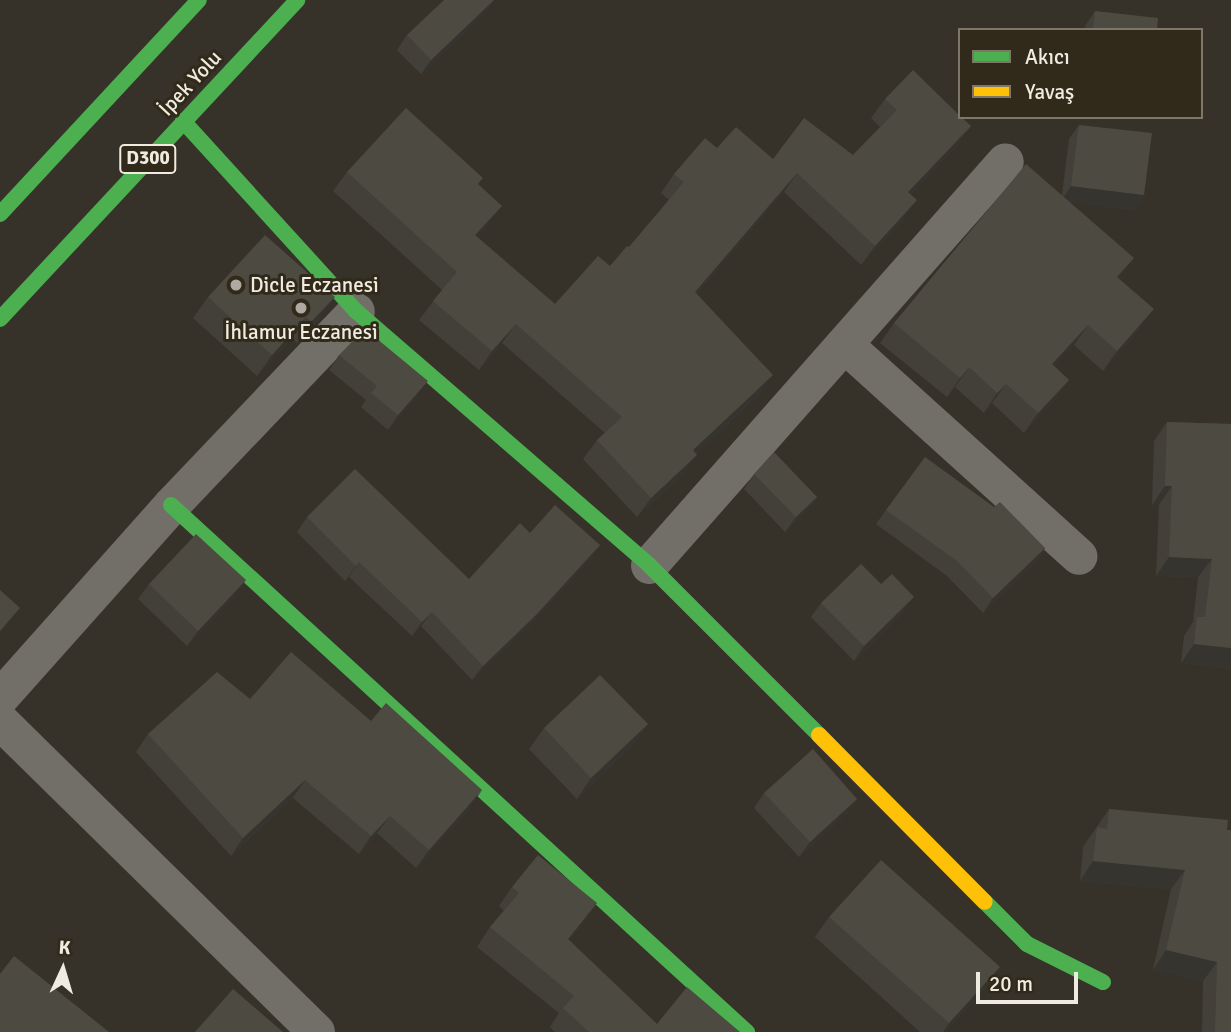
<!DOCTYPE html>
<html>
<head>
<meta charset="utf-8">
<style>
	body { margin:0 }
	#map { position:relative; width:1231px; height:1032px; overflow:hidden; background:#36322a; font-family:Signika,sans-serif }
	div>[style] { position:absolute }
	.street>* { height:37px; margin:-18.5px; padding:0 18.5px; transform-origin:18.5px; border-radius:18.5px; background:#726e68 }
	.fast>* { height:16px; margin:-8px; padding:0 8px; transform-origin:8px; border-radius:8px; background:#4caf50 }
	.slow>* { height:16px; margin:-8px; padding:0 8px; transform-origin:8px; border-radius:8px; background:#ffc107 }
	.wall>* { inset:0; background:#424039 }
	.shaded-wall>* { inset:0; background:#36342e }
	.building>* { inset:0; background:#4d4a42 }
	.dots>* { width:19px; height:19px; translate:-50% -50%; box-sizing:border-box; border:4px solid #312a1a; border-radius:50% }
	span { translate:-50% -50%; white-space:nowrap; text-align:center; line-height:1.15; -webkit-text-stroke:6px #312a1a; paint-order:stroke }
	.shield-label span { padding:2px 5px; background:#312a1a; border:2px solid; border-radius:5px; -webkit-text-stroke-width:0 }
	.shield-label { font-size:19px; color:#f0ebe1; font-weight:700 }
	.street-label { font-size:21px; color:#f0ebe1 }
	.poi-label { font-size:21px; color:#f0ebe1 }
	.left { translate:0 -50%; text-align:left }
	.legend { position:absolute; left:958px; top:28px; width:245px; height:91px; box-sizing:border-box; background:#312a1a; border:2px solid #7d776a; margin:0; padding:9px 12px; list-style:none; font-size:21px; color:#f0ebe1 }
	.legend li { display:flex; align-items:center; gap:14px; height:35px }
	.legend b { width:35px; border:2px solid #7d776a }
	.north { position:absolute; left:28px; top:934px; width:70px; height:70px; -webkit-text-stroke:5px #312a1a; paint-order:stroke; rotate:4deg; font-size:19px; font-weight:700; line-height:28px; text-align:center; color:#f0ebe1 }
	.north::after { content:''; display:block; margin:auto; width:24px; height:32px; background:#f0ebe1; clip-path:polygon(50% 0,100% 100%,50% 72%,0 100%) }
	.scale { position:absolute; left:976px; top:972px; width:102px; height:32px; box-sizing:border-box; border:4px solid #f0ebe1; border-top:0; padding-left:9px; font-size:21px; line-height:24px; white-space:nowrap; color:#f0ebe1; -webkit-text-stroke:5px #312a1a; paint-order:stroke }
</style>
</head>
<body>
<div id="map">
	<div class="street">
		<i style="left:844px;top:344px;width:316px;rotate:42.1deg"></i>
		<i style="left:649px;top:565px;width:538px;rotate:-48.61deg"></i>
		<i style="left:0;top:697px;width:257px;rotate:-48.3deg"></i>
		<i style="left:171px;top:505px;width:268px;rotate:-46.4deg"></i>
		<i style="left:0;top:721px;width:443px;rotate:44.5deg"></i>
	</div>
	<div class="fast">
		<i style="left:183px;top:121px;width:257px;rotate:47.7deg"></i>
		<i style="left:356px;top:311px;width:388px;rotate:40.9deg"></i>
		<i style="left:649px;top:565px;width:240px;rotate:45deg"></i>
		<i style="left:0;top:214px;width:292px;rotate:-47.1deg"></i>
		<i style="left:0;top:319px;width:436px;rotate:-47deg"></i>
		<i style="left:171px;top:505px;width:781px;rotate:42.46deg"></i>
		<i style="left:985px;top:902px;width:59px;rotate:45deg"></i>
		<i style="left:1027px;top:944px;width:85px;rotate:26.6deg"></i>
	</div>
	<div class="slow">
		<i style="left:819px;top:735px;width:235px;rotate:45.2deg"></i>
	</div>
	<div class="wall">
		<i style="clip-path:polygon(494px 0,484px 14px,421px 74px,397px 50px,407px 35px)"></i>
		<i style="clip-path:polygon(1095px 11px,1157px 30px,1084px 30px,1085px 26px)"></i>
		<i style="clip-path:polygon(885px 99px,971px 126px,957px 146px,911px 194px,904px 219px,861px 265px,784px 192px,696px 294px,760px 394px,696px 454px,684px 474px,637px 517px,583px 459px,597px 440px,605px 433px,502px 343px,479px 370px,419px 320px,442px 290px,333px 191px,347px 172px,479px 185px,488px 225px,477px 237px,555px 304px,610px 266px,629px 247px,669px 200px,661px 193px,674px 174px,717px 148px,773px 159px,853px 155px,880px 127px,871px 118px)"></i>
		<i style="clip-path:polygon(1079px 125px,1144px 195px,1134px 210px,1070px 202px,1119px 279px,1140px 329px,1103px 371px,1074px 345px,1054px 366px,1069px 380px,1055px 399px,1024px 433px,992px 403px,984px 413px,955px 387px,947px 397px,880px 343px,894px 323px,1062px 195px,1069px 139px)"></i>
		<i style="clip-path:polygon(208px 297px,320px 318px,297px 343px,292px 338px,257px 376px,193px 318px)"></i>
		<i style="clip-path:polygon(339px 355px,418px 395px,388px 430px,361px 407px,366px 400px,329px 370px)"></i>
		<i style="clip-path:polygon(1167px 422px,1231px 424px,1231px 669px,1181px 663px,1184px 636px,1193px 622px,1198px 577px,1156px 576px,1159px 505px,1152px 505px,1154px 441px)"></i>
		<i style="clip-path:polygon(754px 474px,817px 497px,807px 511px,785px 532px,744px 489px)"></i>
		<i style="clip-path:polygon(886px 510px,1045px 548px,1035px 563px,983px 613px,947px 576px,876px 524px)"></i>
		<i style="clip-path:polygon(307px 517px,469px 579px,530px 533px,600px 545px,590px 559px,527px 628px,472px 680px,421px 626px,412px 636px,349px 577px,345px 581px,297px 532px)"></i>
		<i style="clip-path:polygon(149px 584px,236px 595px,187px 646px,138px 599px)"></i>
		<i style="clip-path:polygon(821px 603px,904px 611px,854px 661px,811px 617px)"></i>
		<i style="clip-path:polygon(250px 699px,470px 808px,416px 868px,377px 833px,359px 854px,293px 798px,231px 856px,136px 752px,148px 734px)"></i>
		<i style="clip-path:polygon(648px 724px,633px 745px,577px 799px,529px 749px,544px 728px)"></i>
		<i style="clip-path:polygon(764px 793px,857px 799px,847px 813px,799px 857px,754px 808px)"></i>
		<i style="clip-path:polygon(1109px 809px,1227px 830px,1231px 1032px,1202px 1032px,1203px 981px,1153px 970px,1171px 889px,1080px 881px,1083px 847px)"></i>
		<i style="clip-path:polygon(512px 887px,584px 922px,569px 940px,657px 1024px,740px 1032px,555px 1032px,550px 1027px,559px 1013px,477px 947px,490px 927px,504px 911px,499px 906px)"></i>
		<i style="clip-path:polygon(829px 917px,985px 988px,945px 1032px,920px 1032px,815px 937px)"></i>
	</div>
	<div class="shaded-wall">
		<i style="clip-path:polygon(494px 0,484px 14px,421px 74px,431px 60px)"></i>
		<i style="clip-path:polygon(971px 126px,957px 146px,895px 211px,908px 192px)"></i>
		<i style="clip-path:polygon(797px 173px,784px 192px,681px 311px,695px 292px)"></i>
		<i style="clip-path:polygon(1071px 186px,1144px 195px,1134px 210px,1061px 201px)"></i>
		<i style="clip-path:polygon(917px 200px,904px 219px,861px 265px,875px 246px)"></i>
		<i style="clip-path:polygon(502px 206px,488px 225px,461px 255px,475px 235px)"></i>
		<i style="clip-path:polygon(1134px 258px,1120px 277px,1104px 297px,1117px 277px)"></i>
		<i style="clip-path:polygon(335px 297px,320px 318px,297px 343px,311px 322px)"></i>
		<i style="clip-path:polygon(1154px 309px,1140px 329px,1103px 371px,1117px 351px)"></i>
		<i style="clip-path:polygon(306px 317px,292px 338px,257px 376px,272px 355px)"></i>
		<i style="clip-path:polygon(516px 324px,502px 343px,479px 370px,492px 351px)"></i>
		<i style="clip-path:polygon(1088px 325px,1074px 345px,1038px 384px,1052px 364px)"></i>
		<i style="clip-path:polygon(969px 367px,955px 387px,947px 397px,960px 378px)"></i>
		<i style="clip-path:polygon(773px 375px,760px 394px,679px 470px,693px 450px)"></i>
		<i style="clip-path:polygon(1069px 380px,1055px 399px,1024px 433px,1038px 413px)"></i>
		<i style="clip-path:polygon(428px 381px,418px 395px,388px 430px,398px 415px)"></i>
		<i style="clip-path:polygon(1006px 384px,992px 403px,984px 413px,997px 393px)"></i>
		<i style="clip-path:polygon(697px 455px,684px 474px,637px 517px,651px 498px)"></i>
		<i style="clip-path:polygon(1165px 486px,1172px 486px,1159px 505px,1152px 505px)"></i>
		<i style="clip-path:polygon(817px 497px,807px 511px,785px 532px,796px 517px)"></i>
		<i style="clip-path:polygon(600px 545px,590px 559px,527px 628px,472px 680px,483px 666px)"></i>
		<i style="clip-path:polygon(1045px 548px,1035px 563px,983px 613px,993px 598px)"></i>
		<i style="clip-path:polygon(1169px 557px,1212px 559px,1198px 577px,1156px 576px)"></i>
		<i style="clip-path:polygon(359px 562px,349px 577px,345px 581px,356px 566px)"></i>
		<i style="clip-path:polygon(246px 580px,236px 595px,187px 646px,198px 631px)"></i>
		<i style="clip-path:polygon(914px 597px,904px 611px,854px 661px,864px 646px)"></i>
		<i style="clip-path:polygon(20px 608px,7px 626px,0 634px,0 631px)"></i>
		<i style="clip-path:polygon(432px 612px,421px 626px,412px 636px,422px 622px)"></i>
		<i style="clip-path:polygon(1194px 644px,1231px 648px,1231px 669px,1181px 663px)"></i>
		<i style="clip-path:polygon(648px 724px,633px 745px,577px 799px,591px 778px)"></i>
		<i style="clip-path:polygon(305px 780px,293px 798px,231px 856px,243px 838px)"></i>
		<i style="clip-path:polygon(482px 790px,470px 808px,416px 868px,429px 850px)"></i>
		<i style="clip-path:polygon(857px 799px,847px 813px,799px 857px,810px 842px)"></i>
		<i style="clip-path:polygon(390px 816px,377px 833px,359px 854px,371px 836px)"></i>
		<i style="clip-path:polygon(1093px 861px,1185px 870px,1171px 889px,1080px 881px)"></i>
		<i style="clip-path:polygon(597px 903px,584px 922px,554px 958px,568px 939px)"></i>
		<i style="clip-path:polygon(1166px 950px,1217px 962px,1203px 981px,1153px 970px)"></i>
		<i style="clip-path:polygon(1000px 967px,985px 988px,945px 1032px,943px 1032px,949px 1023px)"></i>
	</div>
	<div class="building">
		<i style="clip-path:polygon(444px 0,494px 0,431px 60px,407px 35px)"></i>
		<i style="clip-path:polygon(1095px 11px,1158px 18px,1157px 30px,1093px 30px)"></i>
		<i style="clip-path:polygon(913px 70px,960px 116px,960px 117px,961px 117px,971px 126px,908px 192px,917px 200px,875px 246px,797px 173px,695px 292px,773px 375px,693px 450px,697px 455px,651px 498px,597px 440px,622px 417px,516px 324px,492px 351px,433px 301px,457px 272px,347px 172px,406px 108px,483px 178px,478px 184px,502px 206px,475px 235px,555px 304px,598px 256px,610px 266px,627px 246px,629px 247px,684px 182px,674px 174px,705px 138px,717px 148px,736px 127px,773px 159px,804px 118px,853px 155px,897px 110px,885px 99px)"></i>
		<i style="clip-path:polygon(1079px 125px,1152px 133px,1144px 195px,1071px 186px)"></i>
		<i style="clip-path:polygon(1026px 164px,1134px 258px,1117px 277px,1154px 309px,1117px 351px,1088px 325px,1052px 364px,1069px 380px,1038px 413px,1006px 384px,997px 393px,969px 367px,960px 378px,894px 323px)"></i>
		<i style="clip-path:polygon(265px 235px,335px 297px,311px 322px,306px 317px,272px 355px,208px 297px)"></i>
		<i style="clip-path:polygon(365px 329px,428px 381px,398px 415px,371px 393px,377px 386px,339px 355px)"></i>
		<i style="clip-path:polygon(1167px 422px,1231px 424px,1231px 648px,1194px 644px,1197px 617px,1205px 617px,1212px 559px,1169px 557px,1172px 486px,1165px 486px)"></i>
		<i style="clip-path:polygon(774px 452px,817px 497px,796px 517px,754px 474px)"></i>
		<i style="clip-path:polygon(925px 457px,994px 507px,1000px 502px,1045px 548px,993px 598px,957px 561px,886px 510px)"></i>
		<i style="clip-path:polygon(355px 469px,469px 579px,520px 523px,530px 533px,555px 505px,600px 545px,537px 614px,483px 666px,432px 612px,422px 622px,359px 562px,356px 566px,307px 517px)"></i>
		<i style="clip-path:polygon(196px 534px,246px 580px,198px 631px,149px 584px)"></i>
		<i style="clip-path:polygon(861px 564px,881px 584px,892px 574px,914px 597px,864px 646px,821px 603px)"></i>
		<i style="clip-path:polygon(0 590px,20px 608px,0 631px)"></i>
		<i style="clip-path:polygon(291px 652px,371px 721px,386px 703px,482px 790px,429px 850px,390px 816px,371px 836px,305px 780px,243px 838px,148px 734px,217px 672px,250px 699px)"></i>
		<i style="clip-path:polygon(600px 675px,648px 724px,591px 778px,544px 728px)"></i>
		<i style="clip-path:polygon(813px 749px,857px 799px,810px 842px,764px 793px)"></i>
		<i style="clip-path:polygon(1109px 809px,1228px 820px,1227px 830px,1231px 830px,1231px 1032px,1215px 1032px,1217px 962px,1166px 950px,1185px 870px,1093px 861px,1097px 827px,1107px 829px)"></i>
		<i style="clip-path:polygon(538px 855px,597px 903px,568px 939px,657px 1024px,687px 987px,740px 1032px,589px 1032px,563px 1008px,574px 996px,490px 927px,519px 893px,512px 887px)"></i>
		<i style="clip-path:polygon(881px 860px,1000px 967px,949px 1023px,829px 917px)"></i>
		<i style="clip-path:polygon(14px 956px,109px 1032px,0 1032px,0 974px)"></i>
		<i style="clip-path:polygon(233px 989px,283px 1032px,195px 1032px)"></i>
	</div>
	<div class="dots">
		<i style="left:236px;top:285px;background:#afaaa1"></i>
		<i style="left:301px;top:308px;background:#afaaa1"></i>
	</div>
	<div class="shield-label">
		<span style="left:148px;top:159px">D300</span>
	</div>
	<div class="street-label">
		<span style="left:190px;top:83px;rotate:-47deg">İpek Yolu</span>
	</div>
	<div class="poi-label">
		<span class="left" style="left:250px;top:285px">Dicle Eczanesi</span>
		<span style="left:301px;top:332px">İhlamur Eczanesi</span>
	</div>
	<ul class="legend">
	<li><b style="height:9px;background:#4caf50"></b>Akıcı</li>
	<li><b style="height:9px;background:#ffc107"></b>Yavaş</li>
	</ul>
	<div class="north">K</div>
	<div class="scale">20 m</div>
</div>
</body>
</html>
